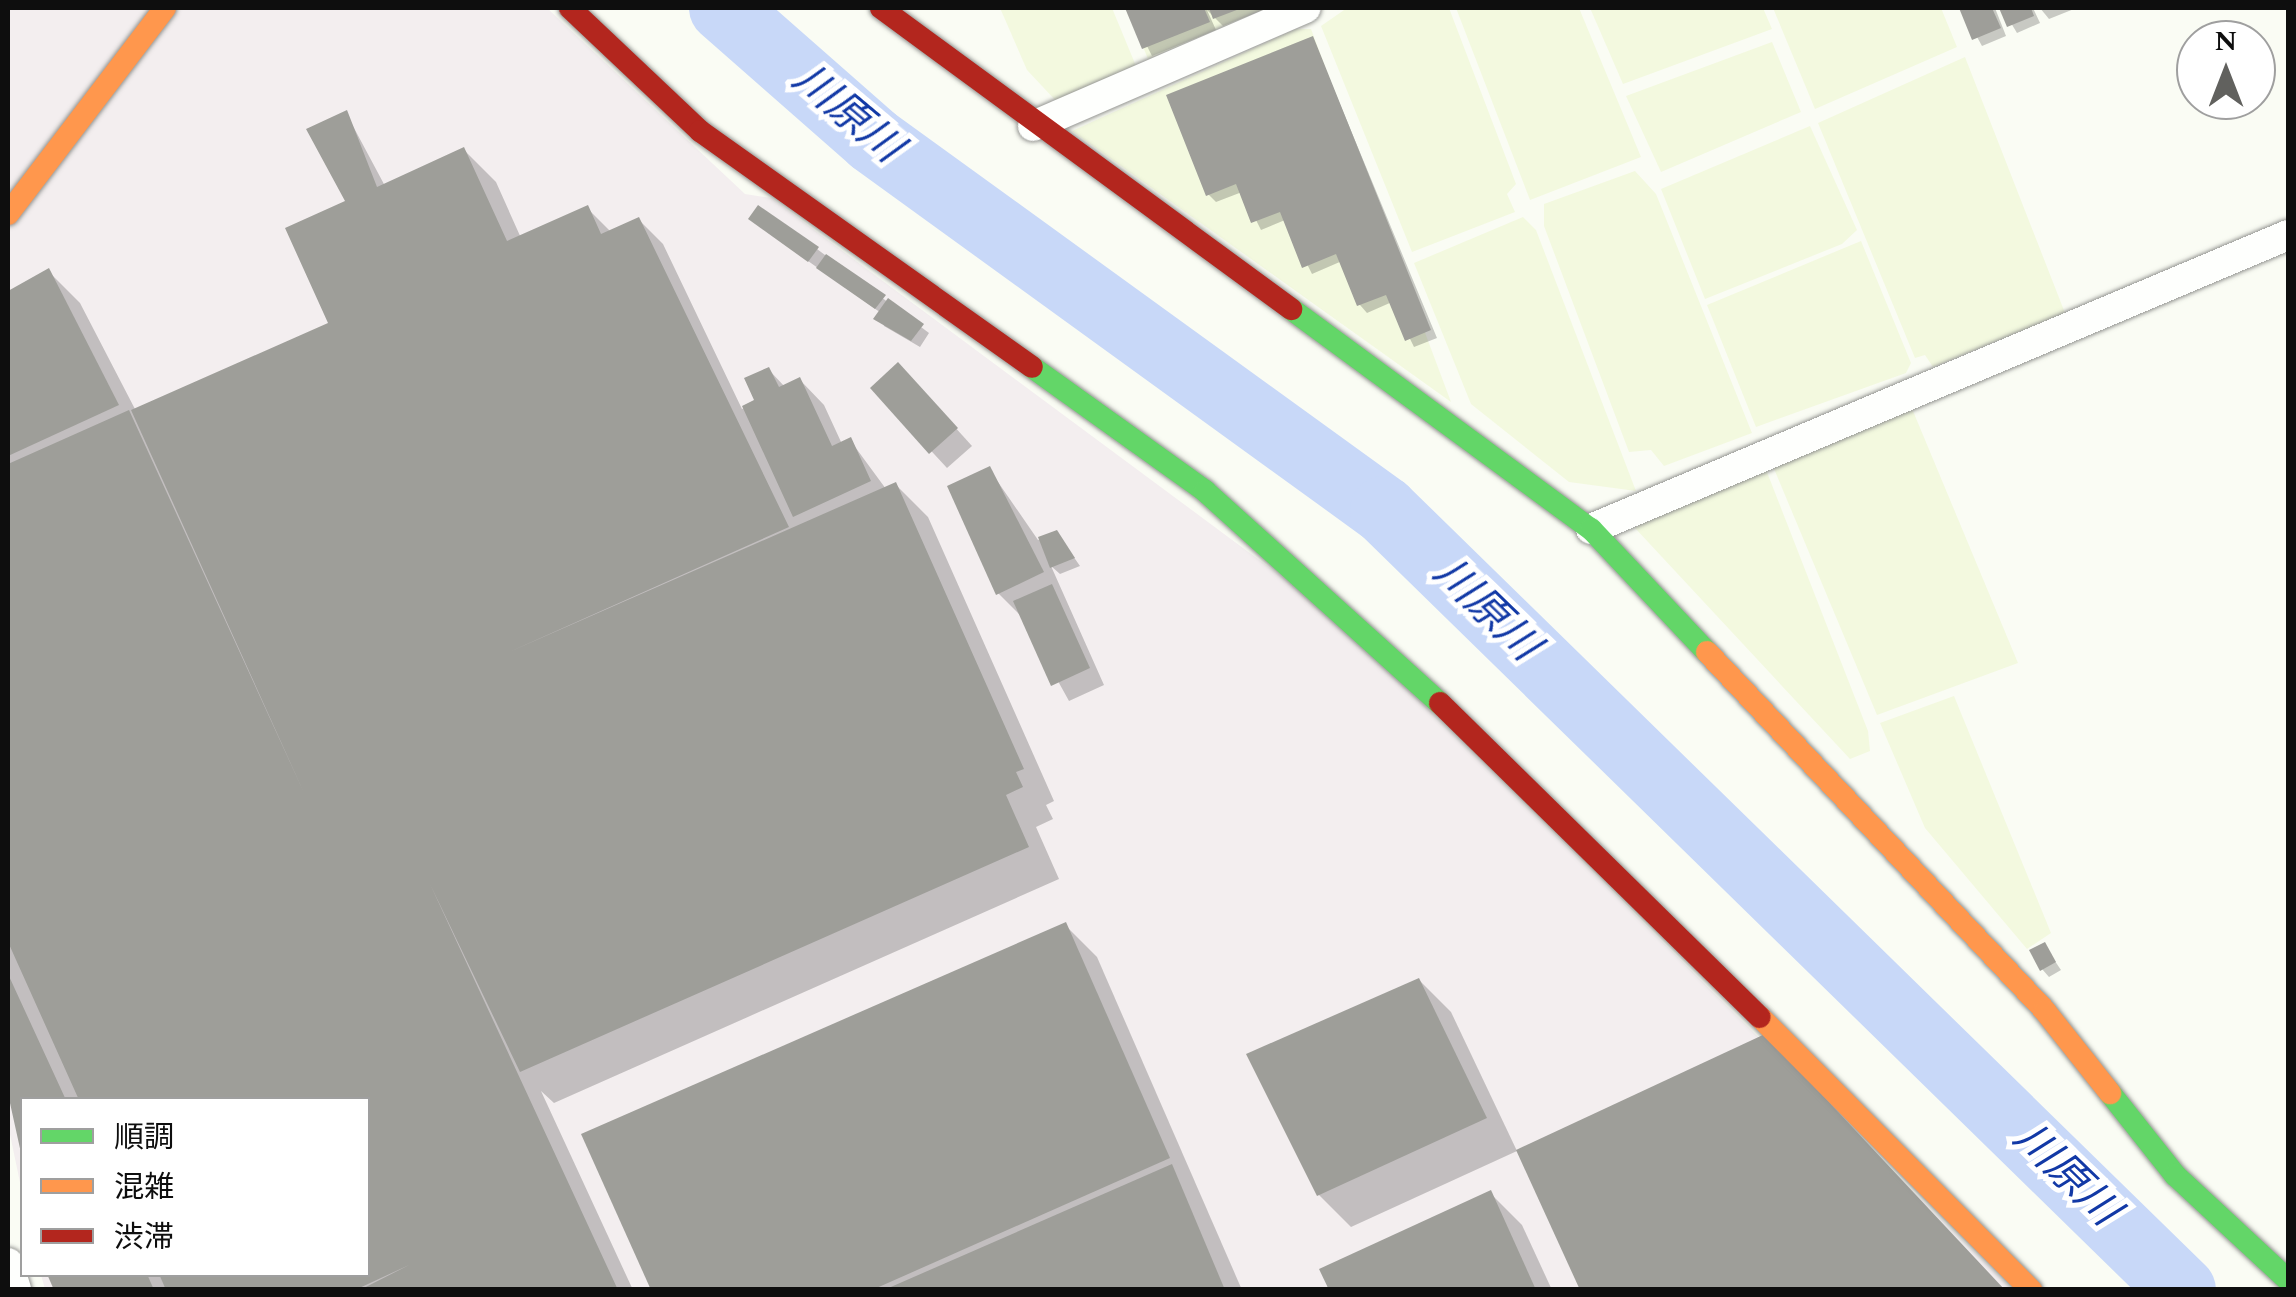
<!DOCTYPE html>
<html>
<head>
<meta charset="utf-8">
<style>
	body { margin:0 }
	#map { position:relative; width:2296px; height:1297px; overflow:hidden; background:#fafcf4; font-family:Spectral,"Noto Sans JP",serif }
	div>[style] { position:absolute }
	.industrial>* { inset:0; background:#f3eeef }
	.farmland>* { inset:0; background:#f3f9df }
	.shadow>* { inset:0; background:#0003 }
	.river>* { height:68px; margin:-34px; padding:0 34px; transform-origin:34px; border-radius:34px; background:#c8d8f8 }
	.building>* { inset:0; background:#9e9e99 }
	.roads { filter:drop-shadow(0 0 2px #949592) drop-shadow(0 0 2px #949592) }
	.street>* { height:30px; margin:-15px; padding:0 15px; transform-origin:15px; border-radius:15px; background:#fefffd }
	.fast>* { height:22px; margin:-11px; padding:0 11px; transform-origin:11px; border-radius:11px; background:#63d668 }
	.slow>* { height:22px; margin:-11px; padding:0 11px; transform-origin:11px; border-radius:11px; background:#ff974d }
	.jam>* { height:22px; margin:-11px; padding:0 11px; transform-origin:11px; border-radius:11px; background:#b3261e }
	span { translate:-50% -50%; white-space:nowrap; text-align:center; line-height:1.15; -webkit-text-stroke:10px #fff; paint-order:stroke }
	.water-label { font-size:42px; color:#1239a6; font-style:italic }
	.frame { position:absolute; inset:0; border:10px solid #0e0e0e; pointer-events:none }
	.legend { position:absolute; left:20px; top:1097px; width:350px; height:180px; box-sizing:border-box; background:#fff; border:2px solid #9f9f9f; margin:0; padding:12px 18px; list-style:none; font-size:30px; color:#0e0e0e }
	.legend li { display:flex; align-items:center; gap:20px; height:50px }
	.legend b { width:50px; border:2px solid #9f9f9f }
	.north { position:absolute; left:2176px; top:20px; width:100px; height:100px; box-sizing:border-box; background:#fff; border:2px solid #9f9f9f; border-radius:50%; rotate:0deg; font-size:28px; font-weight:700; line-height:40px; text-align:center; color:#0e0e0e }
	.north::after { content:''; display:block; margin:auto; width:35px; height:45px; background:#61615e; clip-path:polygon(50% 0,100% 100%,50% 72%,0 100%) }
</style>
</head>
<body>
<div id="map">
	<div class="industrial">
		<i style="clip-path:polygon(8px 8px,547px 8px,745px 194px,771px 198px,1332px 614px,2012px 1289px,45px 1289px,41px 1275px,368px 1274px,368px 1100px,22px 1100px,22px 1192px,8px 1125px)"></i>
	</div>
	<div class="farmland">
		<i style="clip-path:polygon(1000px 8px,1112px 8px,1136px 66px,1057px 102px,1027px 70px)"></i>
		<i style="clip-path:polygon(1127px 8px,1266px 8px,1148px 59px)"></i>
		<i style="clip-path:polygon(1347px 8px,1449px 8px,1516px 184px,1507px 194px,1515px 212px,1412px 252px,1321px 26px)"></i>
		<i style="clip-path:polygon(1456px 8px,1579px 8px,1641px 157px,1530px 200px)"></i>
		<i style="clip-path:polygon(1590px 8px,1763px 8px,1772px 29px,1623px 84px)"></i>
		<i style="clip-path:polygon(1773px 8px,1941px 8px,1957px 47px,1815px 109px)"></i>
		<i style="clip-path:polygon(1296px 29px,1311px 29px,1451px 402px,1072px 131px)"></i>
		<i style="clip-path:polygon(1772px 42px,1801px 112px,1661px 172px,1626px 96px)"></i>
		<i style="clip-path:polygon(1965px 57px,2065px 313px,1933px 367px,1925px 355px,1915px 358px,1818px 123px)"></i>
		<i style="clip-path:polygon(1810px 126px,1857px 230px,1842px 244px,1705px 299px,1661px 189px)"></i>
		<i style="clip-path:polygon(1635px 171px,1656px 194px,1752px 433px,1664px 466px,1651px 450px,1629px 452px,1544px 226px,1544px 204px)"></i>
		<i style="clip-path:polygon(1523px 217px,1536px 230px,1636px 491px,1569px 482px,1471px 404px,1414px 263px)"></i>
		<i style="clip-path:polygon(1861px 241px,1911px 363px,1906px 373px,1756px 427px,1707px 305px)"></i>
		<i style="clip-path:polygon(1898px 410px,1913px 411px,2018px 663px,1877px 715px,1772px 464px)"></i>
		<i style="clip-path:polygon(1765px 467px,1868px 731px,1870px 751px,1850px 759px,1635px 528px,1664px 506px)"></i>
		<i style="clip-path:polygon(1954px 696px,2051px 933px,2027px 949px,1925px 828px,1880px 723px)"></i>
	</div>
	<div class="shadow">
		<i style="clip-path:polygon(1128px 8px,1268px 8px,1223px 26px,1207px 10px,1216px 30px,1152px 56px)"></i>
		<i style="clip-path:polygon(1961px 8px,1995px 8px,2006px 36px,1982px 46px)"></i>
		<i style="clip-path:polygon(2002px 8px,2033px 8px,2040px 23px,2017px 33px)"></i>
		<i style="clip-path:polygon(2040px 8px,2073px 8px,2074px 9px,2049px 19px)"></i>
		<i style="clip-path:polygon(1313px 39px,1437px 338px,1414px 347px,1392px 302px,1367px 313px,1360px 305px,1342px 261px,1312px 274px,1285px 220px,1261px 230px,1242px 192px,1216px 202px,1208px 194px)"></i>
		<i style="clip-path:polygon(346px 113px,385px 186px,464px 150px,496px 182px,521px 238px,587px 208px,611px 232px,639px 220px,663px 244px,742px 409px,758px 402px,769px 370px,785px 387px,800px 380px,824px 405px,842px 444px,850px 440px,886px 489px,896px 485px,928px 517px,1054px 801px,1046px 805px,1053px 819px,1036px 827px,1059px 879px,554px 1103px,541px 1091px,633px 1290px,57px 1290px,50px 1274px,368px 1274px,368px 1100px,22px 1100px,22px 1150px,8px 1088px,8px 295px,48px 271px,80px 303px,136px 411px,331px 324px,350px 202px)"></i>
		<i style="clip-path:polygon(759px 226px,817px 249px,929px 333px,920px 347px,884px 326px,881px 313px)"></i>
		<i style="clip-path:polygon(914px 382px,972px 446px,947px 468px,873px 388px)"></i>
		<i style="clip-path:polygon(989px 469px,1038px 540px,1057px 533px,1080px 566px,1060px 574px,1051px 566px,1104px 685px,1069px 701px,1023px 618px,998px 593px)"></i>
		<i style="clip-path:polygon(1065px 925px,1097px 957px,1242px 1290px,653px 1290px)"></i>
		<i style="clip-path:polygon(2044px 945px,2061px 970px,2049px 977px,2042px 969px)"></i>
		<i style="clip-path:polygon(1419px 980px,1451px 1012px,1517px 1151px,1351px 1227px,1319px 1195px)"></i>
		<i style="clip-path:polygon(1490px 1193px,1522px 1225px,1552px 1290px,1332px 1290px)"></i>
	</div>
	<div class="river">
		<i style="left:723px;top:8px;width:200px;rotate:41.3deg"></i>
		<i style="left:873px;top:140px;width:631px;rotate:35.91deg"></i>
		<i style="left:1384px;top:510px;width:1116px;rotate:44.35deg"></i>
	</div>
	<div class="building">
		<i style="clip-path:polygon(1125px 8px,1204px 8px,1210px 22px,1142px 49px)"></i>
		<i style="clip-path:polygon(1209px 8px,1242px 8px,1213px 19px)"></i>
		<i style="clip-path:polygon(1959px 8px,1992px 8px,2001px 28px,1972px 40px)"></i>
		<i style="clip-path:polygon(1999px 8px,2031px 8px,2034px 16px,2007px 27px)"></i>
		<i style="clip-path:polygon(1313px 36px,1431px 330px,1405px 341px,1386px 295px,1357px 306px,1336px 254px,1302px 268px,1280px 212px,1251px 223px,1236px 184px,1206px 196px,1166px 95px)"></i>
		<i style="clip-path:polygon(347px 110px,377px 187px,464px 147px,507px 241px,588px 205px,601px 234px,639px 217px,789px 527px,507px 653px,896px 482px,1024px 769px,1016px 772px,1023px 787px,1006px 795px,1029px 847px,520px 1072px,430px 884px,618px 1290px,360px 1290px,409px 1265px,355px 1290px,166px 1290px,159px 1274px,368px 1274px,368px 1100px,79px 1100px,8px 942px,8px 464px,129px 410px,305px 795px,131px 410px,328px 323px,285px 228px,345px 201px,306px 129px)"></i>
		<i style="clip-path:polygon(758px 205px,819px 247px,808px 262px,748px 219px)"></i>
		<i style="clip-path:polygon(826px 254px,886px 295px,875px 309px,816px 268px)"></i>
		<i style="clip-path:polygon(49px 268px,119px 405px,8px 456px,8px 291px)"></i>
		<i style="clip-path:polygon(888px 298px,924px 324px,911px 341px,873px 319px)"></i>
		<i style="clip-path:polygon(898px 362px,958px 428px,929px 454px,870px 388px)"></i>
		<i style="clip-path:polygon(769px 367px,779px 387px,800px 377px,832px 446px,851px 437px,871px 481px,793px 517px,742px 406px,754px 400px,744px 378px)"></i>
		<i style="clip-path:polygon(990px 466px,1044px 572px,996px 595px,947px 486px)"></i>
		<i style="clip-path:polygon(1057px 530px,1075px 558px,1050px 568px,1038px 537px)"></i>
		<i style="clip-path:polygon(1052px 584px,1090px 668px,1051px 686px,1013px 601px)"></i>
		<i style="clip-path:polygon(1066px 922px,1170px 1158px,872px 1290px,651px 1290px,581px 1134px)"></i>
		<i style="clip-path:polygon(2045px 942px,2056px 962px,2040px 971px,2029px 950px)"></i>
		<i style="clip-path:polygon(8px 974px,66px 1100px,22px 1100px,21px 1153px,8px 1094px)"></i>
		<i style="clip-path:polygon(1419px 978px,1487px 1118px,1317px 1196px,1246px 1054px)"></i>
		<i style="clip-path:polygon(1765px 1034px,2005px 1290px,1580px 1290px,1516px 1150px)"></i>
		<i style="clip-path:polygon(1172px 1164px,1225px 1290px,884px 1290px)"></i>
		<i style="clip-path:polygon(1491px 1190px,1536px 1290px,1329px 1290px,1319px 1269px)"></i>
		<i style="clip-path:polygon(47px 1274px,147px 1274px,154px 1290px,54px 1290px)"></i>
	</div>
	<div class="roads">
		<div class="street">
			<i style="left:1033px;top:126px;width:297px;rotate:-23.4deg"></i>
			<i style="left:1591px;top:529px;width:756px;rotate:-22.87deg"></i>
			<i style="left:8px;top:1263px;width:28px;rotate:73deg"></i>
		</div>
		<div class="fast">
			<i style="left:1291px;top:309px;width:372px;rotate:36.3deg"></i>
			<i style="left:1591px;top:529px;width:169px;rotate:46.7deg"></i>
			<i style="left:1032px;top:367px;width:213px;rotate:35.6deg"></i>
			<i style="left:1205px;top:491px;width:316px;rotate:42.1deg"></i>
			<i style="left:2110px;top:1093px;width:105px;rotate:51.6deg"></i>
			<i style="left:2175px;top:1175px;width:154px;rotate:42.9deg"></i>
		</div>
		<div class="slow">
			<i style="left:8px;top:214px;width:259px;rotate:-52.7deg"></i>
			<i style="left:1707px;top:652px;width:493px;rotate:46.7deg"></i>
			<i style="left:2045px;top:1011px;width:105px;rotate:51.6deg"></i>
			<i style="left:1760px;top:1017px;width:385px;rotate:45.2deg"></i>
		</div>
		<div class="jam">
			<i style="left:570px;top:8px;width:179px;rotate:43.4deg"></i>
			<i style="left:700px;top:131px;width:407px;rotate:35.4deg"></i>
			<i style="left:881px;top:8px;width:509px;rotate:36.28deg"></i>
			<i style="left:1440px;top:703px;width:448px;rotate:44.5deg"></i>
		</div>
	</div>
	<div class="water-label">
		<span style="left:847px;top:114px;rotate:40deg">川原川</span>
		<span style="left:1486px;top:610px;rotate:44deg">川原川</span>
		<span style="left:2066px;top:1175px;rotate:44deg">川原川</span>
	</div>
	<div class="frame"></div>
	<ul class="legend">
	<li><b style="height:12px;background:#63d668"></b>順調</li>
	<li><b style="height:12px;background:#ff974d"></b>混雑</li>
	<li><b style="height:12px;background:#b3261e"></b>渋滞</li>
	</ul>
	<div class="north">N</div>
</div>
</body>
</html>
